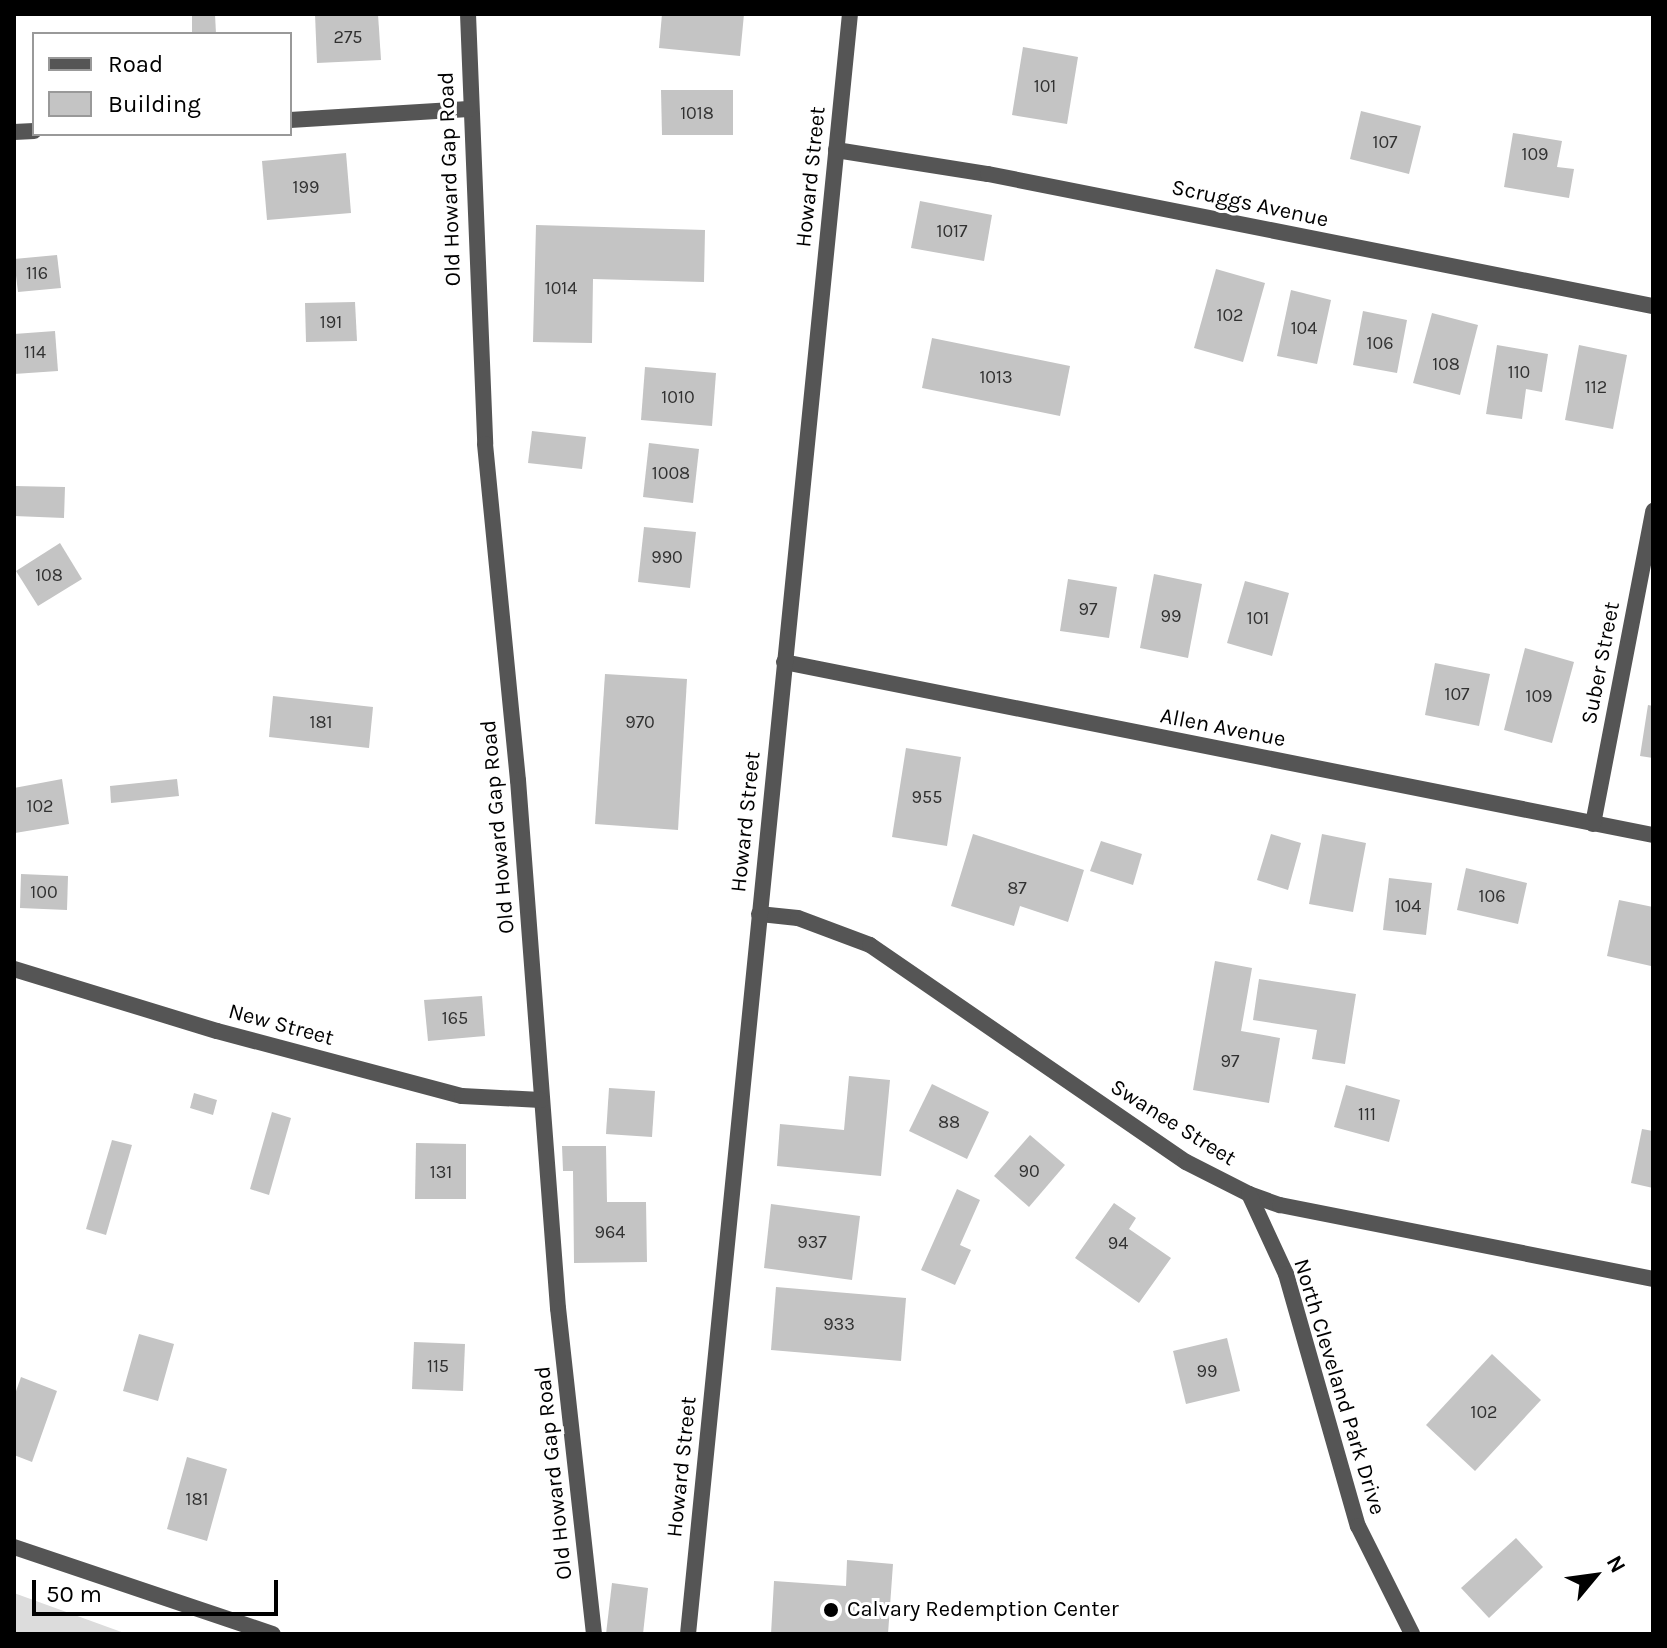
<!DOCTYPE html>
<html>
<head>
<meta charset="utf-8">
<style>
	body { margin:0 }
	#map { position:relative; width:1667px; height:1648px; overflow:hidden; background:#fff; font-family:Karla,sans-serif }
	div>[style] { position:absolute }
	.green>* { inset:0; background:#dcdcdc }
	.building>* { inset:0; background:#c4c4c4 }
	.minor>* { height:16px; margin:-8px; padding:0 8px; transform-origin:8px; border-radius:8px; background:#555 }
	.tertiary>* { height:16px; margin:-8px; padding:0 8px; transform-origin:8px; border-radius:8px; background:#555 }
	.dots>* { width:22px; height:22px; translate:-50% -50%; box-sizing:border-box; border:4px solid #fff; border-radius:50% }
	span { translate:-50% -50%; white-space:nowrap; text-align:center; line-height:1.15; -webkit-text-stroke:6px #fff; paint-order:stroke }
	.number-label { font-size:18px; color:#313131 }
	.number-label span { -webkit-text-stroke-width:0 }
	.street-label { font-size:22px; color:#000 }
	.poi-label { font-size:22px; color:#000 }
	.left { translate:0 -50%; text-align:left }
	.frame { position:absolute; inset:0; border:16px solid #000; pointer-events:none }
	.legend { position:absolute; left:32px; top:32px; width:260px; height:104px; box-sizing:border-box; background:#fff; border:2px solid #999; margin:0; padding:10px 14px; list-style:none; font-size:24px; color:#000 }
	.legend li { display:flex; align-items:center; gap:16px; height:40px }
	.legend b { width:40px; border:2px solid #999 }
	.north { position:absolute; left:1555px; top:1536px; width:80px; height:80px; -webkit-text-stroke:6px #fff; paint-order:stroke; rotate:61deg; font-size:22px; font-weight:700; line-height:32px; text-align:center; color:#000 }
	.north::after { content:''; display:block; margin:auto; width:28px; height:36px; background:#000; clip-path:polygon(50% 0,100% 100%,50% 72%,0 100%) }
	.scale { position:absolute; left:32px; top:1580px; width:246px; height:36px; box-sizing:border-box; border:4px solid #000; border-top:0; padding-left:10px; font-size:24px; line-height:28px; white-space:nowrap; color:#000; -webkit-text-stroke:6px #fff; paint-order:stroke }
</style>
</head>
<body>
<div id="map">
	<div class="green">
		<i style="clip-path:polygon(14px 1593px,127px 1634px,14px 1634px)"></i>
	</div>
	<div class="building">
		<i style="clip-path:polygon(192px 14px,215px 14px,216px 34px,192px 34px)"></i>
		<i style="clip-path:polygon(315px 14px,378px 14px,381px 60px,317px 63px)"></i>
		<i style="clip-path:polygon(662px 14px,744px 14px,740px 56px,659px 48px)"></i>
		<i style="clip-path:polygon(1023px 47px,1078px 57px,1067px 124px,1012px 115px)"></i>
		<i style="clip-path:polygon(661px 90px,733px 90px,733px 135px,662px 135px)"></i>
		<i style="clip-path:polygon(1361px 111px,1421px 126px,1409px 174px,1350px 159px)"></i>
		<i style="clip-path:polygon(1513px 133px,1562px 141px,1557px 167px,1574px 169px,1569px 198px,1504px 187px)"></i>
		<i style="clip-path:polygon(346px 153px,351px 213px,267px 220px,262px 161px)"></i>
		<i style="clip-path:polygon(920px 201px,992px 215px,984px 261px,911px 248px)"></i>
		<i style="clip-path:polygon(536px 225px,705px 230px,704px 282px,593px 279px,592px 343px,533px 342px)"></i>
		<i style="clip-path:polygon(57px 255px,61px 288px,18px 292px,14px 259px)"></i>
		<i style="clip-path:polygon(1216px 269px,1265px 283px,1243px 362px,1194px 348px)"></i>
		<i style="clip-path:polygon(1291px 290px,1331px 300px,1317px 364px,1277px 356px)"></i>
		<i style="clip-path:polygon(355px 302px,357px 341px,306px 342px,305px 303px)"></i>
		<i style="clip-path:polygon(1363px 311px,1407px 320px,1397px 373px,1353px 365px)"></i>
		<i style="clip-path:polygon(1432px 313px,1478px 325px,1460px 395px,1413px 383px)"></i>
		<i style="clip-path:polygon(55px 331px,58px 371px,14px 374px,14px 334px)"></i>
		<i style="clip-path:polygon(932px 338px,1070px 366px,1060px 416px,922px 388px)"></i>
		<i style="clip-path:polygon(1497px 345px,1548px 354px,1542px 392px,1526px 389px,1522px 419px,1486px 414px)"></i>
		<i style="clip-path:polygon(1579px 345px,1627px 355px,1613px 429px,1565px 420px)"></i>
		<i style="clip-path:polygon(645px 367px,716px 373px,712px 426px,641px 420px)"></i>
		<i style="clip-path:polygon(532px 431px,586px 437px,582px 469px,528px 463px)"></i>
		<i style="clip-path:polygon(649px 443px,699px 449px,693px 503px,643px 497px)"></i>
		<i style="clip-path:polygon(14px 486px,65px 487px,64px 518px,14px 516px)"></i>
		<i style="clip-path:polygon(644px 527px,696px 532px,690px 588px,638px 582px)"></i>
		<i style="clip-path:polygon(60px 543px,82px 579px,38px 606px,16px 571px)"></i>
		<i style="clip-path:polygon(1154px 574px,1202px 584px,1188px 658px,1140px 648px)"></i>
		<i style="clip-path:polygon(1068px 579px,1117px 587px,1109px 638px,1060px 631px)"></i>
		<i style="clip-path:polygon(1245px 581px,1289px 593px,1272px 656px,1227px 643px)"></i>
		<i style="clip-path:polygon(1525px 648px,1574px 662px,1552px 743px,1504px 730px)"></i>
		<i style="clip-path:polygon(1435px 663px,1490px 674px,1479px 726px,1425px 715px)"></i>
		<i style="clip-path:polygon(605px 674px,687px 679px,678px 830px,595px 824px)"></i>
		<i style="clip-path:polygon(273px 696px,373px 707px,369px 748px,269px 737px)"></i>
		<i style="clip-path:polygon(1648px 705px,1653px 706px,1653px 758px,1640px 756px)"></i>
		<i style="clip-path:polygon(906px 748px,961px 757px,947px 846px,892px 837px)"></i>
		<i style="clip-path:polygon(62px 779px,69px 824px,15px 833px,14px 788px)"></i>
		<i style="clip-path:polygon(177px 779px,179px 796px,111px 803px,110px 786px)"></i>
		<i style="clip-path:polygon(973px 834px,1084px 870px,1068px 922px,1020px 906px,1014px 926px,951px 906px)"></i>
		<i style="clip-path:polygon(1271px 834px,1301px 843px,1288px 890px,1257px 880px)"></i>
		<i style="clip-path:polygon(1322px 834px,1366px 843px,1353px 912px,1309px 904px)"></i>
		<i style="clip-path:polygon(1101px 841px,1142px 854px,1133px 885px,1090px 871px)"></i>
		<i style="clip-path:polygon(1466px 868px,1527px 883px,1518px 924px,1457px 910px)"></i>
		<i style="clip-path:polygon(21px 874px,68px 876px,67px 910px,20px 908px)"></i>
		<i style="clip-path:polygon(1389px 878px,1432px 883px,1426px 935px,1383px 930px)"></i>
		<i style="clip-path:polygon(1619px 900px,1653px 907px,1651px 966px,1607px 956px)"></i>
		<i style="clip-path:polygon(1215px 961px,1252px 968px,1241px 1031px,1280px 1038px,1269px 1103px,1193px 1090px)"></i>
		<i style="clip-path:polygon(1259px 979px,1356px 994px,1345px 1064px,1312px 1059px,1317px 1030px,1253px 1020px)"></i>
		<i style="clip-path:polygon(482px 996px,485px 1036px,428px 1041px,424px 1000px)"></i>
		<i style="clip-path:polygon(849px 1076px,890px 1080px,881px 1176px,777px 1166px,780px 1124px,844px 1130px)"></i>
		<i style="clip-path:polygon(932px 1084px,989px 1112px,967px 1159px,909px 1131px)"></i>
		<i style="clip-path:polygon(1346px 1085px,1400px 1100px,1389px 1142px,1334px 1127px)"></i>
		<i style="clip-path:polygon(609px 1088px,655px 1091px,652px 1137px,606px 1134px)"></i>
		<i style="clip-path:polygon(194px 1093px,217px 1100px,213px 1115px,190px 1108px)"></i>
		<i style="clip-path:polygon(272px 1112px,291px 1118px,269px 1195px,250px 1189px)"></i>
		<i style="clip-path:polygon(1642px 1129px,1653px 1131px,1653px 1188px,1631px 1183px)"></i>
		<i style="clip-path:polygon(1030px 1135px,1065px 1165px,1029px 1207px,994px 1176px)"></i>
		<i style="clip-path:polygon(112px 1140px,132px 1145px,106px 1235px,86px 1229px)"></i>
		<i style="clip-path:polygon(416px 1143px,466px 1144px,466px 1199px,415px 1199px)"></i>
		<i style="clip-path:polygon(562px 1146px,606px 1146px,607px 1202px,646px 1202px,647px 1262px,574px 1263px,573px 1171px,563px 1171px)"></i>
		<i style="clip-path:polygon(957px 1189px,980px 1200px,960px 1245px,971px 1250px,955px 1285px,921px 1270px)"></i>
		<i style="clip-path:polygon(1114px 1203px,1136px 1218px,1129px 1229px,1171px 1258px,1139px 1303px,1075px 1258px)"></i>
		<i style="clip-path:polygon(771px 1204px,860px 1216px,852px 1280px,764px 1268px)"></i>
		<i style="clip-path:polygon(776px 1287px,906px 1298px,901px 1361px,771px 1350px)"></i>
		<i style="clip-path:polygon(139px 1334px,174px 1344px,158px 1401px,123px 1391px)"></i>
		<i style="clip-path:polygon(1227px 1338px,1240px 1391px,1186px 1404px,1173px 1351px)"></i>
		<i style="clip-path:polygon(414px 1342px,465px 1344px,463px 1391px,412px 1389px)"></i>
		<i style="clip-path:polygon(1492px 1354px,1541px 1400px,1475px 1471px,1426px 1425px)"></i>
		<i style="clip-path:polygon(21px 1377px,57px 1391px,32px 1462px,14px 1455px,14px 1397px)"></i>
		<i style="clip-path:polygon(187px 1457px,227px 1469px,207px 1541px,167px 1529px)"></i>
		<i style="clip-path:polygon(1516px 1538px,1543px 1567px,1489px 1618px,1461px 1588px)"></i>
		<i style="clip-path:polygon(847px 1560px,893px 1564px,888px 1634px,771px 1634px,774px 1581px,846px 1586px)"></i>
		<i style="clip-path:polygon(612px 1583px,648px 1588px,643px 1634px,606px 1634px)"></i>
	</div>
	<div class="minor">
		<i style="left:468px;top:14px;width:430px;rotate:87.7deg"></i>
		<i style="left:485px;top:444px;width:338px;rotate:84.4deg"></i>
		<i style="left:518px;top:780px;width:530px;rotate:85.67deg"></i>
		<i style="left:558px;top:1308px;width:328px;rotate:83.7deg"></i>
		<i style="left:290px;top:120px;width:179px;rotate:-3.5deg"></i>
		<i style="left:14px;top:132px;width:20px;rotate:-3deg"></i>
		<i style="left:836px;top:150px;width:154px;rotate:9deg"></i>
		<i style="left:988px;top:174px;width:678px;rotate:11.23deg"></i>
		<i style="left:784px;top:662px;width:886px;rotate:11.26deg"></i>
		<i style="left:1593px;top:824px;width:319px;rotate:-79.1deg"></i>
		<i style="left:759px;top:914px;width:39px;rotate:6deg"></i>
		<i style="left:798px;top:918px;width:77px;rotate:20.6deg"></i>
		<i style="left:870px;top:945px;width:383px;rotate:34.5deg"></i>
		<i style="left:1186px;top:1162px;width:71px;rotate:26.9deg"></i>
		<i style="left:1249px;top:1194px;width:33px;rotate:20deg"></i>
		<i style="left:1280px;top:1205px;width:380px;rotate:11.2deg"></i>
		<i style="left:14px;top:969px;width:212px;rotate:17deg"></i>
		<i style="left:217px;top:1031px;width:253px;rotate:14.9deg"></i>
		<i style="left:462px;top:1096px;width:79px;rotate:2.9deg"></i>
		<i style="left:1249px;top:1194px;width:88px;rotate:65.2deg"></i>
		<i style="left:1286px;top:1274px;width:262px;rotate:74.1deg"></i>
		<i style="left:1358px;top:1526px;width:121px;rotate:63.4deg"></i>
		<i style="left:14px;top:1547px;width:273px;rotate:18.6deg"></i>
	</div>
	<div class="tertiary">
		<i style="left:688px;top:1634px;width:1628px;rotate:-84.29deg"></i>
	</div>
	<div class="dots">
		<i style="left:831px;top:1610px;background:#000"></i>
	</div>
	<div class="number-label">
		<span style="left:348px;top:37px">275</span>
		<span style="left:1045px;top:86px">101</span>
		<span style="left:697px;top:113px">1018</span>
		<span style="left:1385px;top:142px">107</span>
		<span style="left:1535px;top:154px">109</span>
		<span style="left:306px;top:187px">199</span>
		<span style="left:952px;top:231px">1017</span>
		<span style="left:37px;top:273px">116</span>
		<span style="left:561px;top:288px">1014</span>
		<span style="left:1230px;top:315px">102</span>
		<span style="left:331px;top:322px">191</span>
		<span style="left:1304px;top:328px">104</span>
		<span style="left:1380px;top:343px">106</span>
		<span style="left:35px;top:352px">114</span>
		<span style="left:1446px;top:364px">108</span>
		<span style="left:1519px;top:372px">110</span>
		<span style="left:996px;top:377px">1013</span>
		<span style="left:1596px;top:387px">112</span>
		<span style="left:678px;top:397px">1010</span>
		<span style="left:671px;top:473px">1008</span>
		<span style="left:667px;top:557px">990</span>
		<span style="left:49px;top:575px">108</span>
		<span style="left:1088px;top:609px">97</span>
		<span style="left:1171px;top:616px">99</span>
		<span style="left:1258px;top:618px">101</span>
		<span style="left:1457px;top:694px">107</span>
		<span style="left:1539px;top:696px">109</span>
		<span style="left:321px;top:722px">181</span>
		<span style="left:640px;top:722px">970</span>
		<span style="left:927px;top:797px">955</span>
		<span style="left:40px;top:806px">102</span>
		<span style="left:1017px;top:888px">87</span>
		<span style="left:44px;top:892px">100</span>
		<span style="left:1492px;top:896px">106</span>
		<span style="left:1408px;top:906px">104</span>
		<span style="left:455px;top:1018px">165</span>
		<span style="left:1230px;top:1061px">97</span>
		<span style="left:1367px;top:1114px">111</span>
		<span style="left:949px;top:1122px">88</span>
		<span style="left:1029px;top:1171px">90</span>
		<span style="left:441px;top:1172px">131</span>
		<span style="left:610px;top:1232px">964</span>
		<span style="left:812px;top:1242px">937</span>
		<span style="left:1118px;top:1243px">94</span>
		<span style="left:839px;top:1324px">933</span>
		<span style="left:438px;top:1366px">115</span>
		<span style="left:1207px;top:1371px">99</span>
		<span style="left:1484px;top:1412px">102</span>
		<span style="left:197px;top:1499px">181</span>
	</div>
	<div class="street-label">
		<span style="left:811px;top:177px;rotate:-84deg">Howard Street</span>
		<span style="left:450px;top:179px;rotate:-92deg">Old Howard Gap Road</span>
		<span style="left:1250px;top:204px;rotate:12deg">Scruggs Avenue</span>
		<span style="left:1601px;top:663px;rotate:-79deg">Suber Street</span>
		<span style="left:1223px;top:728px;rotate:11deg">Allen Avenue</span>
		<span style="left:746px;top:822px;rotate:-84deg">Howard Street</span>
		<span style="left:498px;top:827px;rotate:-95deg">Old Howard Gap Road</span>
		<span style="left:281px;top:1025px;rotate:15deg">New Street</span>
		<span style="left:1173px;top:1123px;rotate:32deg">Swanee Street</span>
		<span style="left:1339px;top:1387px;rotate:73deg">North Cleveland Park Drive</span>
		<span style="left:682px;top:1467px;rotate:-84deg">Howard Street</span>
		<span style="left:554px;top:1473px;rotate:-96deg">Old Howard Gap Road</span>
	</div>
	<div class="poi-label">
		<span class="left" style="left:847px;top:1610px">Calvary Redemption Center</span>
	</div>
	<div class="frame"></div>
	<ul class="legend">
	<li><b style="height:10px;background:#555"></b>Road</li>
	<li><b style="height:22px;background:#c4c4c4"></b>Building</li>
	</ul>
	<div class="north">N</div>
	<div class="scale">50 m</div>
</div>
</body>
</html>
